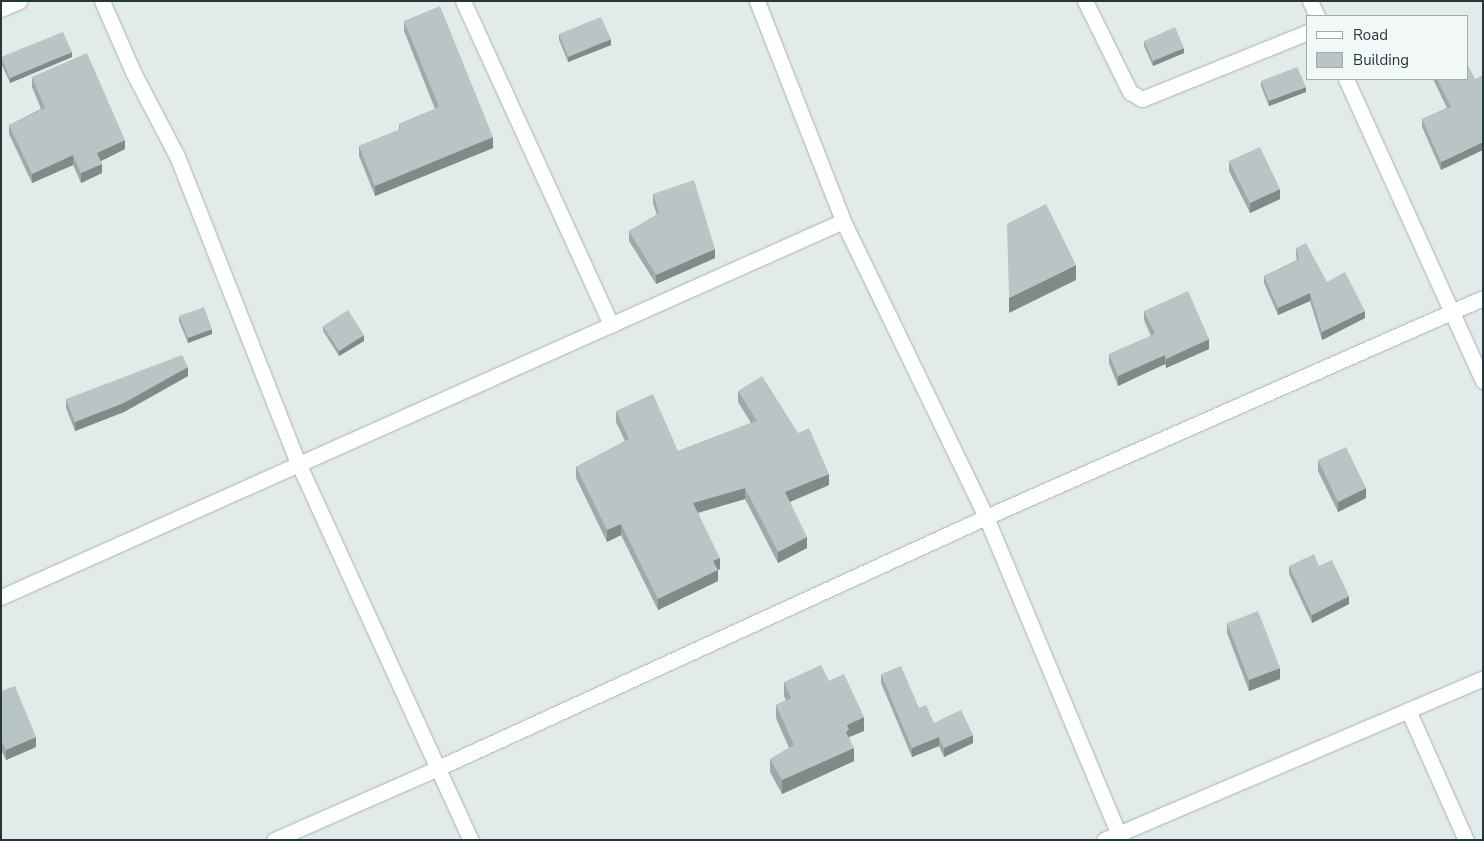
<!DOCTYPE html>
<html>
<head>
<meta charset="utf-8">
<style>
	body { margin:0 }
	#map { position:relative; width:1484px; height:841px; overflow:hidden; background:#e2ebea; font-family:"Nunito Sans",sans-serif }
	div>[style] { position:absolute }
	.roads { filter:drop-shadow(0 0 1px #a5b2b2) drop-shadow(0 0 1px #a5b2b2) }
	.minor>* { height:15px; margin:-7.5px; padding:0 7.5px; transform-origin:7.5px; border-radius:7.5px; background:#fff }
	.wall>* { inset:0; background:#9ea9a9 }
	.shaded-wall>* { inset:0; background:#818a89 }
	.building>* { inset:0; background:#b8c5c4 }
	span { translate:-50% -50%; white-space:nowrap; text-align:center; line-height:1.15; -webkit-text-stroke:5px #f2f8f7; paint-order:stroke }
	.frame { position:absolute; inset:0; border:2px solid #24383a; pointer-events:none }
	.legend { position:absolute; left:1306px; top:15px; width:162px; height:65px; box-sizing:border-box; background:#f2f8f7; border:1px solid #a0abab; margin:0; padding:6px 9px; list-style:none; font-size:15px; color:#24383a }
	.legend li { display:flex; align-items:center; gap:10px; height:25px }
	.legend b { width:25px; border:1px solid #a0abab }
</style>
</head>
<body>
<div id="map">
	<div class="roads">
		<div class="minor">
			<i style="left:102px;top:1px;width:77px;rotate:66.4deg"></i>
			<i style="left:133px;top:72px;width:95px;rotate:62.4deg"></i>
			<i style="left:177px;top:156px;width:332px;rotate:68.5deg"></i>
			<i style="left:299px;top:465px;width:413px;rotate:65.4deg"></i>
			<i style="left:463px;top:1px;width:356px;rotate:65.4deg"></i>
			<i style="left:757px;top:1px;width:236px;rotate:68.6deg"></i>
			<i style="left:843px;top:221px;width:329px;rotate:64.2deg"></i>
			<i style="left:986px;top:517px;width:350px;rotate:67.3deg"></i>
			<i style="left:1085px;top:1px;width:102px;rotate:63.7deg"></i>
			<i style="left:1130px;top:92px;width:14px;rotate:30deg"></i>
			<i style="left:1142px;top:99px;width:179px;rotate:-22deg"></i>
			<i style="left:1310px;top:1px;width:17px;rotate:65deg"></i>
			<i style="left:1px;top:9px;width:20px;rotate:-24deg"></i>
			<i style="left:1346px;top:79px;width:332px;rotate:65.6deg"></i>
			<i style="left:1px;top:597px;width:922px;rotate:-24.06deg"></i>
			<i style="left:1408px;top:710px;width:142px;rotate:66deg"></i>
			<i style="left:274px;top:840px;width:179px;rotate:-23.7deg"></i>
			<i style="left:438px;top:768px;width:603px;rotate:-24.61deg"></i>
			<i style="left:986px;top:517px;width:543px;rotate:-23.78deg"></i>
			<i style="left:1104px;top:840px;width:412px;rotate:-23.1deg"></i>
		</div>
	</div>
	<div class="wall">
		<i style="clip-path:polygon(404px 21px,493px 148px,375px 196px,359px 156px,359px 146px,399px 130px,399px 124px,435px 109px,404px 31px)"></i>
		<i style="clip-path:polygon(559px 34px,611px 45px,568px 62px,559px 40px)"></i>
		<i style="clip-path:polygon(1144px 41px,1184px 53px,1153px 66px,1144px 46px)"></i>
		<i style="clip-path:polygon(1px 57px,72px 57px,10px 83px,1px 63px)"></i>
		<i style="clip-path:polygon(32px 77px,125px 149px,101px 161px,102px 173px,81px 183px,73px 165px,32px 183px,9px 134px,9px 125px,41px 109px,32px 87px)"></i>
		<i style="clip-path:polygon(1433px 79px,1468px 79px,1441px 170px,1422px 127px,1422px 119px,1447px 108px)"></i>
		<i style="clip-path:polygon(1261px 81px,1306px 92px,1269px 106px,1261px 86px)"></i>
		<i style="clip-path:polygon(1229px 161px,1280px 199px,1250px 213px,1229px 171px)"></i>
		<i style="clip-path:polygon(653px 194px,715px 258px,656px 284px,629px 241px,629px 231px,657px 215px,653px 203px)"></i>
		<i style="clip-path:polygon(1296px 248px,1327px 282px,1365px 318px,1322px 340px,1310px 301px,1278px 315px,1264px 283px,1264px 276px,1297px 260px,1296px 255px)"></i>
		<i style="clip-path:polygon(1144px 311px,1209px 349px,1166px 368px,1165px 364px,1118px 386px,1109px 363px,1109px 354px,1151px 336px,1144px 320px)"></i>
		<i style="clip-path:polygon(179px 316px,212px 334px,188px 343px,179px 321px)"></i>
		<i style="clip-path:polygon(323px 326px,364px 341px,339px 356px,323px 331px)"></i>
		<i style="clip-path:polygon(188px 376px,124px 412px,75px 431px,66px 408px,66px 399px)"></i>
		<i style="clip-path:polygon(738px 391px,829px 485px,790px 502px,807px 548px,778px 563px,745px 499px,698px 513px,720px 569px,718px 570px,718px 581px,658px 610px,621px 535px,607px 542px,576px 478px,576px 467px,625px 441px,616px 422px,616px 411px,678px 451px,751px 423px,738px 402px)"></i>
		<i style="clip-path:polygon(1318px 460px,1366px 498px,1338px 512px,1318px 471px)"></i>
		<i style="clip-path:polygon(1289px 566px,1319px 566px,1349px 604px,1312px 623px,1289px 574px)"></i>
		<i style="clip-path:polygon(1227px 623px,1280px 679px,1249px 691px,1227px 633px)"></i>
		<i style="clip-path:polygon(881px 674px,919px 708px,934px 723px,973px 743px,944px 757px,939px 746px,912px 757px,881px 683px)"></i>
		<i style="clip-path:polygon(829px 681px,864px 731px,849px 737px,854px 761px,782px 794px,770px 772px,770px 759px,789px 748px,776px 718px,776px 705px,786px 700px,784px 696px,784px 682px)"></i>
		<i style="clip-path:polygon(1px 691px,36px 747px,6px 760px,1px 750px)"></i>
	</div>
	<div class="shaded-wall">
		<i style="clip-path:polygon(611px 39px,611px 45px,568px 62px,568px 57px)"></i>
		<i style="clip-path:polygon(1184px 48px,1184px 53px,1153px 66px,1153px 61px)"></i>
		<i style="clip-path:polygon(72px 52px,72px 57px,10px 83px,10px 78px)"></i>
		<i style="clip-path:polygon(1306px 87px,1306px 92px,1269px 106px,1269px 101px)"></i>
		<i style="clip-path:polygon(493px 137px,493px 148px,375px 196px,375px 186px)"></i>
		<i style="clip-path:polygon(125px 140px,125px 149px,97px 163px,97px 153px)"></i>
		<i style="clip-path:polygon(1483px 142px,1483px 150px,1441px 170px,1441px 162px)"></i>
		<i style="clip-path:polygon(73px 155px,73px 165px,32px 183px,32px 174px)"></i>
		<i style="clip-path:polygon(102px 164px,102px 173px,81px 183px,81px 173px)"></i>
		<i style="clip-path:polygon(1280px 189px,1280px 199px,1250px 213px,1250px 203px)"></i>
		<i style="clip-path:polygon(715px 249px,715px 258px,656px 284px,656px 275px)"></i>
		<i style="clip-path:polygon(1076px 265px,1076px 280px,1009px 313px,1009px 298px)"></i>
		<i style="clip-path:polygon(1310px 293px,1310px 301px,1278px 315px,1278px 308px)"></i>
		<i style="clip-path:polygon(1365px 311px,1365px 318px,1322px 340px,1322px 332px)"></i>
		<i style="clip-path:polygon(212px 329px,212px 334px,188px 343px,188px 338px)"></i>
		<i style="clip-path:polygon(364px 335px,364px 341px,339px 356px,339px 351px)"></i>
		<i style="clip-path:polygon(1209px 339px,1209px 349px,1166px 368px,1166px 359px)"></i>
		<i style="clip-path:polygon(1165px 355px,1165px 364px,1118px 386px,1118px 376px)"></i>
		<i style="clip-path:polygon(188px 367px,188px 376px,124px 412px,75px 431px,75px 422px)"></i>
		<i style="clip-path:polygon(829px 474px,829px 485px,785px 504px,785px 492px)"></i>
		<i style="clip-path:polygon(745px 488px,745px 499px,693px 514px,693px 503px)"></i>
		<i style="clip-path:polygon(1366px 488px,1366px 498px,1338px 512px,1338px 502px)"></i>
		<i style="clip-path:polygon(621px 524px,621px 535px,607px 542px,607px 530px)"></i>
		<i style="clip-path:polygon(807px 537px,807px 548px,778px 563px,778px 552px)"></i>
		<i style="clip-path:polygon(720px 558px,720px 569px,718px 570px,718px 581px,658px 610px,658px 599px,713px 561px)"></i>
		<i style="clip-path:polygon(1349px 596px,1349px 604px,1312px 623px,1312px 615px)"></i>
		<i style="clip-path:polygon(1280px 668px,1280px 679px,1249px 691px,1249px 680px)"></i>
		<i style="clip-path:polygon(864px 717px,864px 731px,849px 737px,849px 744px,846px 732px,847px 725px)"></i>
		<i style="clip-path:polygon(973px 735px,973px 743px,944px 757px,944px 748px)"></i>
		<i style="clip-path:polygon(36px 737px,36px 747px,6px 760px,6px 750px)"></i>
		<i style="clip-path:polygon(939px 737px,939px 746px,912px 757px,912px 748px)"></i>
		<i style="clip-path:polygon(854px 748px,854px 761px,782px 794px,782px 780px)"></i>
	</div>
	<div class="building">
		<i style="clip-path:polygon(440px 6px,493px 137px,375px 186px,359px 146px,401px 129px,399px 124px,439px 107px,404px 21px)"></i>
		<i style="clip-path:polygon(601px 17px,611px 39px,568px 57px,559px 34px)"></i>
		<i style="clip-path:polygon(1175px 27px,1184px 48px,1153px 61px,1144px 41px)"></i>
		<i style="clip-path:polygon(63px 32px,72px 52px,10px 78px,1px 57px)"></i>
		<i style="clip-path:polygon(87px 53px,125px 140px,97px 153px,102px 164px,81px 173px,73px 155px,32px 174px,9px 125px,45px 108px,32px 77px)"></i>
		<i style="clip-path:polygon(1468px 65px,1475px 79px,1483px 75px,1483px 142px,1441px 162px,1422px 119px,1451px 107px,1437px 79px,1468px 79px)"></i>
		<i style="clip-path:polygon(1297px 67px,1306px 87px,1269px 101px,1261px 81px)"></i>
		<i style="clip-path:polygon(1260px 147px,1280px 189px,1250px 203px,1229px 161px)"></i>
		<i style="clip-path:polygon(694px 180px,715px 249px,656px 275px,629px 231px,659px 213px,653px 194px)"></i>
		<i style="clip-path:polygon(1046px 204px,1076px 265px,1009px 298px,1007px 224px)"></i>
		<i style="clip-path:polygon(1306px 243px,1327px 282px,1345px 272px,1365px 311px,1322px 332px,1310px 293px,1278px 308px,1264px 276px,1299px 260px,1296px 248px)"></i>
		<i style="clip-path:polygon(1188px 291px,1209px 339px,1166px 359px,1165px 355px,1118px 376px,1109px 354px,1155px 334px,1144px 311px)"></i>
		<i style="clip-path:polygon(204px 307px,212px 329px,188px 338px,179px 316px)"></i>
		<i style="clip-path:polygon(348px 310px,364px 335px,339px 351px,323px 326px)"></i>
		<i style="clip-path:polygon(182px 355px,188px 367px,124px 403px,75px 422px,66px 399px)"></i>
		<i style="clip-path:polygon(762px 376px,798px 433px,809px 428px,829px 474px,785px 492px,807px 537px,778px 552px,745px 488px,693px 503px,720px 558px,713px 561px,718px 570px,658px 599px,621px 524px,607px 530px,576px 467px,629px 439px,616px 411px,653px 394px,678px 451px,757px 421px,738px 391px)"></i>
		<i style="clip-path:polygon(1346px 447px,1366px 488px,1338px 502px,1318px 460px)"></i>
		<i style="clip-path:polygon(1314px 554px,1319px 566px,1332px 560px,1349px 596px,1312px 615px,1289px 566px)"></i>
		<i style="clip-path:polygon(1258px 611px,1280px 668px,1249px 680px,1227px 623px)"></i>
		<i style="clip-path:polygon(821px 665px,829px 681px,844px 674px,864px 717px,847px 725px,849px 730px,846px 732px,854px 748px,782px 780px,770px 759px,794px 745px,776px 705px,791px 698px,784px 682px)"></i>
		<i style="clip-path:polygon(901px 666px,919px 708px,926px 705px,934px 723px,961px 710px,973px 735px,944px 748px,939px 737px,912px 748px,881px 674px)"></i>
		<i style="clip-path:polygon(15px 686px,36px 737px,6px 750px,1px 740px,1px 691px)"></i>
	</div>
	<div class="frame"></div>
	<ul class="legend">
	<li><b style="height:6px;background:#fff"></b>Road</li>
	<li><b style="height:14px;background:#b8c5c4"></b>Building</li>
	</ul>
</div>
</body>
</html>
